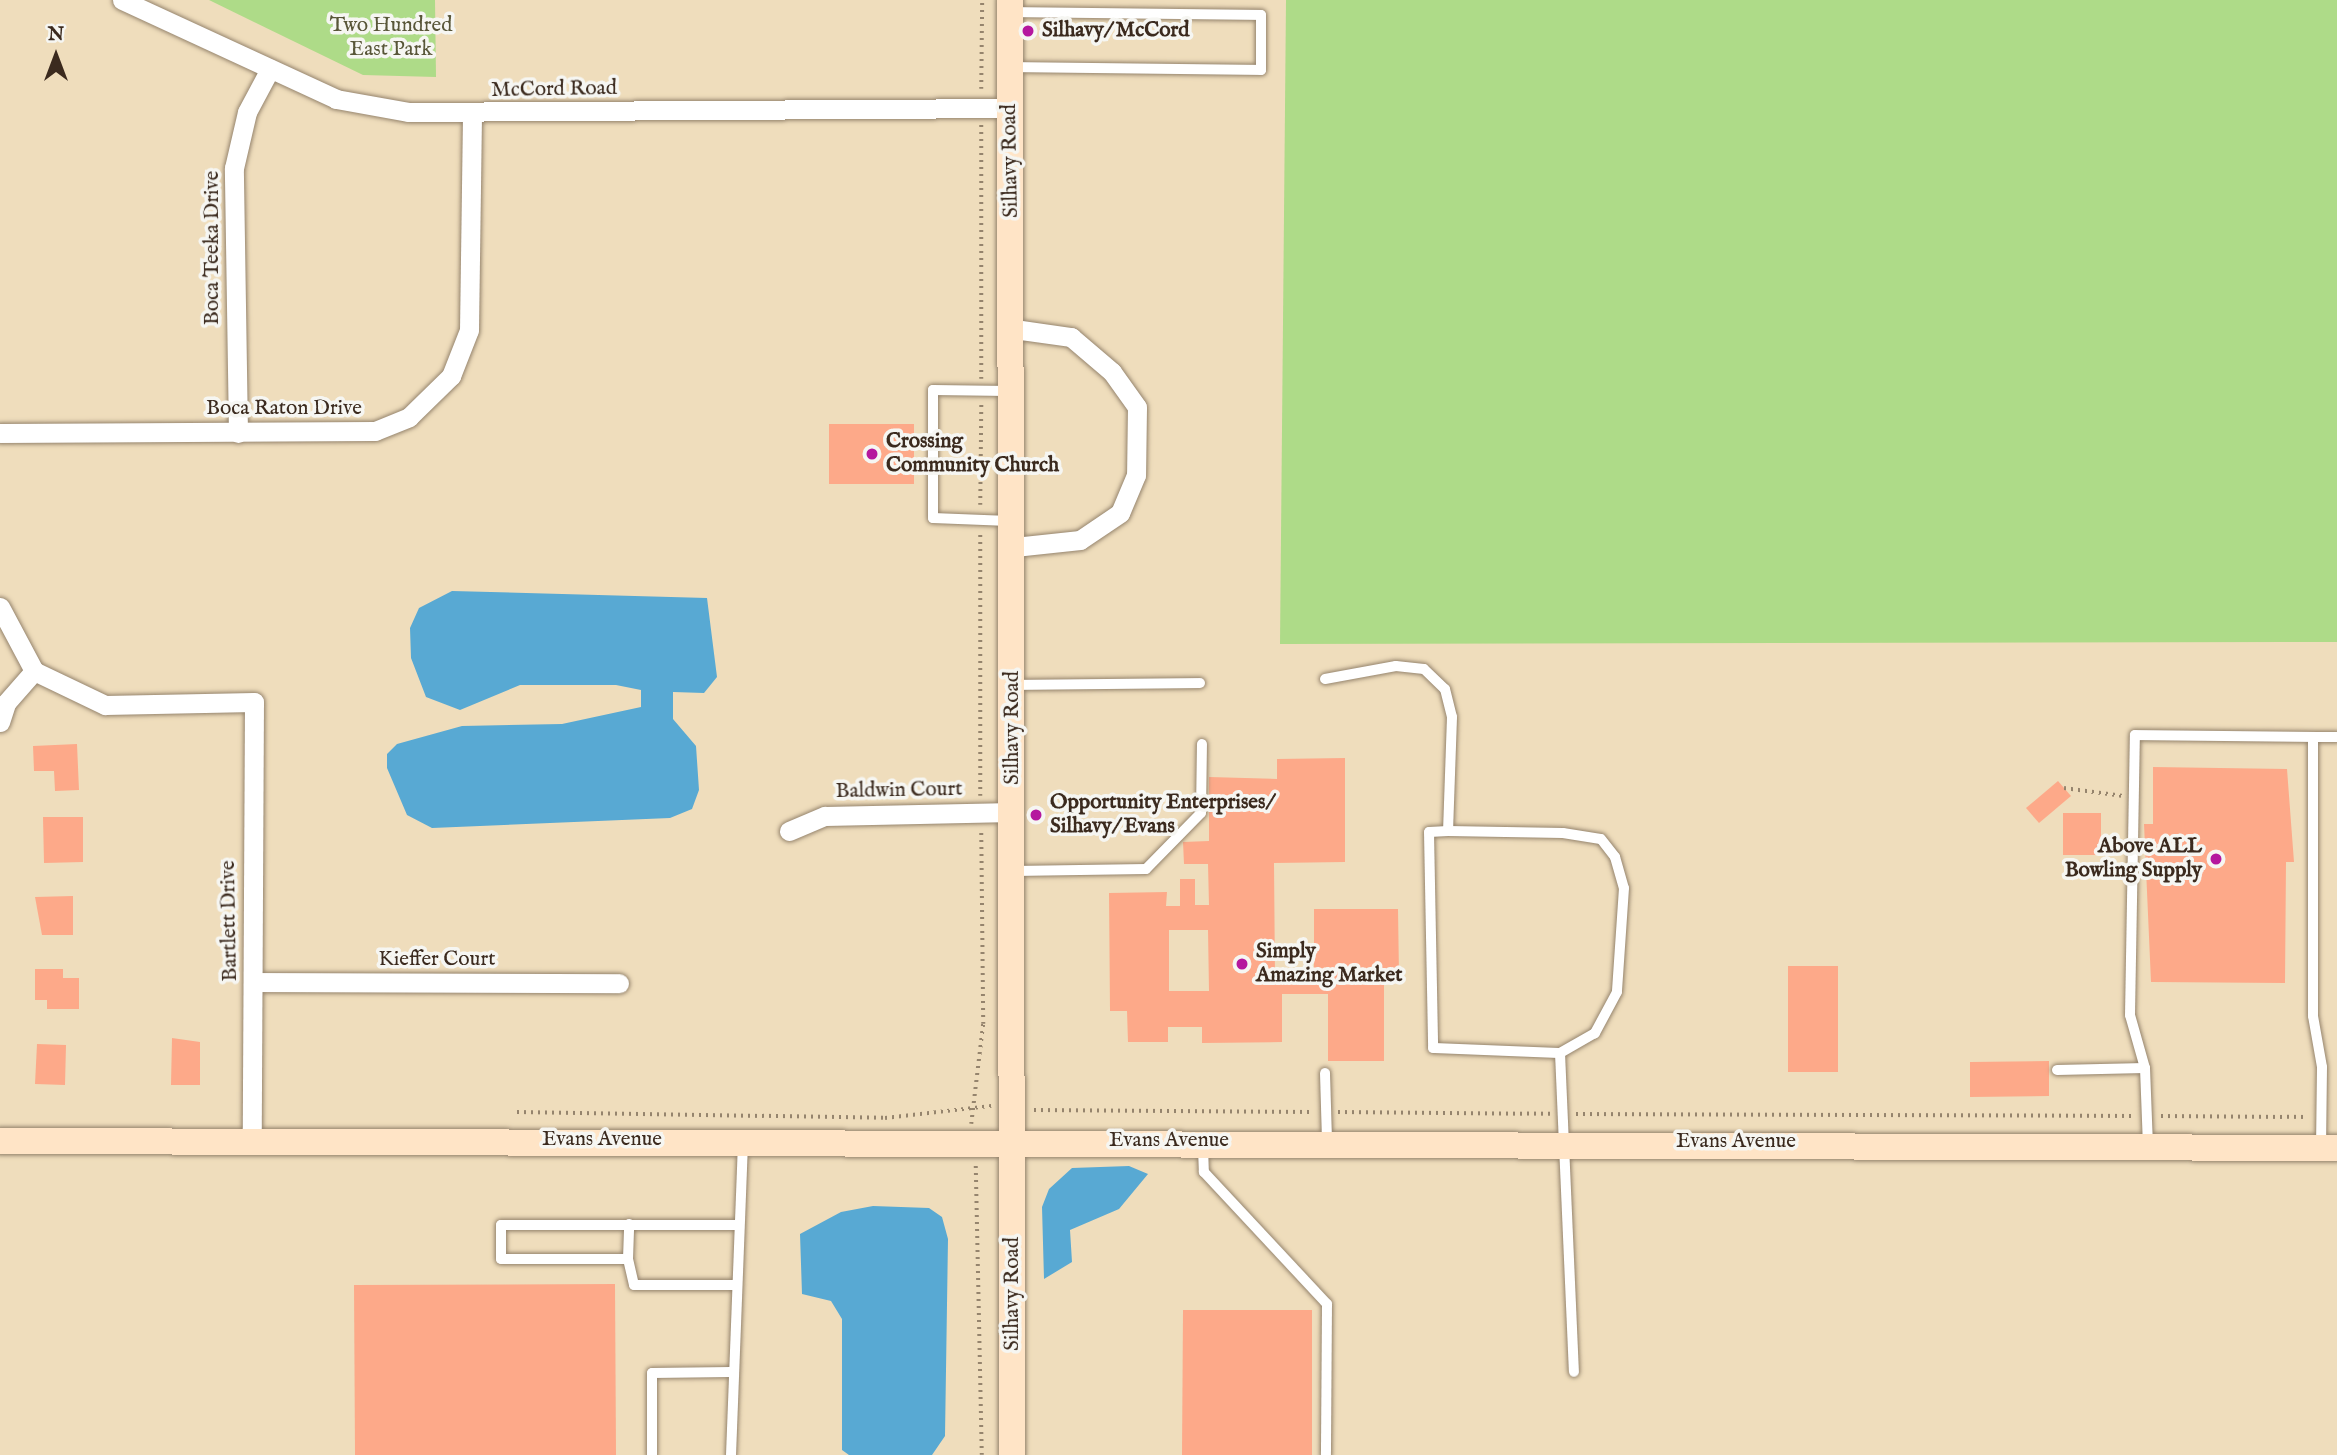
<!DOCTYPE html>
<html>
<head>
<meta charset="utf-8">
<style>
	body { margin:0 }
	#map { position:relative; width:2337px; height:1455px; overflow:hidden; background:#efddbc; font-family:"IM FELL English",serif }
	div>[style] { position:absolute }
	.green>* { inset:0; background:#aedb88 }
	.water>* { inset:0; background:#58a9d3 }
	.building>* { inset:0; background:#fda989 }
	.path>* { height:3.5px; margin-top:-1.75px; transform-origin:0; background:repeating-linear-gradient(90deg,#95846d 0 2px,transparent 0 7px) }
	.roads { filter:drop-shadow(0 0 2px #95846d) drop-shadow(0 0 2px #95846d) }
	.lane>* { height:10px; margin:-5px; padding:0 5px; transform-origin:5px; border-radius:5px; background:#fff }
	.street>* { height:19px; margin:-9.5px; padding:0 9.5px; transform-origin:9.5px; border-radius:9.5px; background:#fff }
	.secondary>* { height:26px; margin:-13px; padding:0 13px; transform-origin:13px; border-radius:13px; background:#ffe4c6 }
	.dots>* { width:19px; height:19px; translate:-50% -50%; box-sizing:border-box; border:4px solid #f6f6f2; border-radius:50% }
	span { translate:-50% -50%; white-space:nowrap; text-align:center; line-height:1.15; -webkit-text-stroke:7px #f6f6f2; paint-order:stroke }
	.park-label { font-size:21px; color:#585638 }
	.poi-label { font-size:21px; color:#3b2a1e; font-weight:700 }
	.left { translate:0 -50%; text-align:left }
	.right { translate:-100% -50%; text-align:right }
	.street-label { font-size:21px; color:#3b2a1e }
	.north { position:absolute; left:21px; top:21px; width:70px; height:70px; -webkit-text-stroke:5px #f6f6f2; paint-order:stroke; rotate:0deg; font-size:19px; font-weight:700; line-height:28px; text-align:center; color:#3b2a1e }
	.north::after { content:''; display:block; margin:auto; width:24px; height:32px; background:#3b2a1e; clip-path:polygon(50% 0,100% 100%,50% 72%,0 100%) }
</style>
</head>
<body>
<div id="map">
	<div class="green">
		<i style="clip-path:polygon(209px 0,435px 0,436px 77px,363px 75px)"></i>
		<i style="clip-path:polygon(1286px 0,2337px 0,2337px 642px,1280px 644px)"></i>
	</div>
	<div class="water">
		<i style="clip-path:polygon(452px 591px,707px 598px,717px 677px,704px 693px,673px 692px,673px 719px,696px 746px,699px 790px,692px 809px,670px 818px,432px 828px,407px 815px,387px 768px,387px 754px,397px 744px,462px 726px,562px 724px,641px 707px,641px 690px,616px 685px,520px 685px,460px 710px,426px 697px,411px 658px,410px 628px,419px 608px)"></i>
		<i style="clip-path:polygon(1129px 1166px,1148px 1174px,1119px 1209px,1070px 1230px,1072px 1262px,1044px 1279px,1042px 1207px,1049px 1189px,1072px 1168px)"></i>
		<i style="clip-path:polygon(873px 1206px,929px 1208px,942px 1217px,948px 1239px,945px 1436px,932px 1455px,849px 1455px,842px 1450px,842px 1319px,831px 1301px,802px 1294px,800px 1234px,841px 1212px)"></i>
	</div>
	<div class="building">
		<i style="clip-path:polygon(829px 424px,914px 424px,914px 484px,829px 484px)"></i>
		<i style="clip-path:polygon(77px 744px,79px 790px,55px 791px,54px 771px,34px 771px,33px 746px)"></i>
		<i style="clip-path:polygon(evenodd,1345px 758px,1345px 862px,1274px 863px,1275px 978px,1314px 977px,1314px 909px,1398px 909px,1399px 975px,1384px 976px,1384px 1061px,1328px 1061px,1328px 994px,1282px 994px,1282px 1042px,1202px 1043px,1202px 1027px,1168px 1027px,1168px 1042px,1128px 1042px,1127px 1011px,1110px 1011px,1109px 893px,1167px 892px,1166px 906px,1180px 906px,1180px 879px,1195px 879px,1195px 905px,1209px 905px,1208px 864px,1184px 864px,1183px 842px,1209px 841px,1209px 777px,1277px 779px,1277px 759px,1345px 758px,1169px 930px,1208px 930px,1209px 991px,1169px 991px,1169px 930px)"></i>
		<i style="clip-path:polygon(2153px 767px,2287px 769px,2294px 862px,2286px 862px,2285px 983px,2151px 982px,2144px 824px,2153px 824px)"></i>
		<i style="clip-path:polygon(2058px 781px,2071px 796px,2039px 823px,2026px 808px)"></i>
		<i style="clip-path:polygon(2063px 813px,2101px 813px,2101px 855px,2063px 855px)"></i>
		<i style="clip-path:polygon(43px 817px,83px 817px,83px 862px,44px 863px)"></i>
		<i style="clip-path:polygon(73px 896px,73px 935px,42px 935px,35px 897px)"></i>
		<i style="clip-path:polygon(1788px 966px,1838px 966px,1838px 1072px,1788px 1072px)"></i>
		<i style="clip-path:polygon(35px 969px,63px 969px,63px 978px,79px 978px,79px 1009px,47px 1009px,47px 1000px,35px 1000px)"></i>
		<i style="clip-path:polygon(172px 1038px,200px 1042px,200px 1085px,171px 1085px)"></i>
		<i style="clip-path:polygon(37px 1044px,66px 1045px,65px 1085px,35px 1084px)"></i>
		<i style="clip-path:polygon(2049px 1061px,2049px 1096px,1970px 1097px,1970px 1062px)"></i>
		<i style="clip-path:polygon(615px 1284px,616px 1455px,355px 1455px,354px 1285px)"></i>
		<i style="clip-path:polygon(1183px 1310px,1312px 1310px,1312px 1455px,1182px 1455px)"></i>
	</div>
	<div class="path">
		<i style="left:981px;top:89px;width:89px;rotate:-89.4deg"></i>
		<i style="left:981px;top:379px;width:254px;rotate:-90deg"></i>
		<i style="left:980px;top:505px;width:100px;rotate:-89.4deg"></i>
		<i style="left:2064px;top:788px;width:60px;rotate:7.7deg"></i>
		<i style="left:980px;top:796px;width:262px;rotate:-90deg"></i>
		<i style="left:1034px;top:1110px;width:279px;rotate:0.4deg"></i>
		<i style="left:517px;top:1112px;width:368px;rotate:0.9deg"></i>
		<i style="left:885px;top:1118px;width:107px;rotate:-6.5deg"></i>
		<i style="left:1338px;top:1112px;width:213px;rotate:0.5deg"></i>
		<i style="left:1576px;top:1114px;width:559px;rotate:0.2deg"></i>
		<i style="left:2161px;top:1116px;width:146px;rotate:0.4deg"></i>
		<i style="left:971px;top:1124px;width:101px;rotate:-83.2deg"></i>
		<i style="left:983px;top:1024px;width:192px;rotate:-90.6deg"></i>
		<i style="left:976px;top:1166px;width:289px;rotate:88.8deg"></i>
	</div>
	<div class="roads">
		<div class="lane">
			<i style="left:1011px;top:12px;width:250px;rotate:0.7deg"></i>
			<i style="left:1261px;top:15px;width:55px;rotate:90deg"></i>
			<i style="left:1261px;top:70px;width:250px;rotate:-179.3deg"></i>
			<i style="left:1008px;top:391px;width:75px;rotate:-179.2deg"></i>
			<i style="left:933px;top:390px;width:128px;rotate:90deg"></i>
			<i style="left:933px;top:518px;width:76px;rotate:2.3deg"></i>
			<i style="left:1325px;top:679px;width:72px;rotate:-10.4deg"></i>
			<i style="left:1396px;top:666px;width:28px;rotate:6deg"></i>
			<i style="left:1424px;top:669px;width:29px;rotate:44deg"></i>
			<i style="left:1445px;top:689px;width:29px;rotate:76deg"></i>
			<i style="left:1452px;top:717px;width:114px;rotate:92deg"></i>
			<i style="left:1448px;top:831px;width:115px;rotate:1deg"></i>
			<i style="left:1563px;top:833px;width:38px;rotate:9deg"></i>
			<i style="left:1601px;top:839px;width:23px;rotate:52deg"></i>
			<i style="left:1615px;top:857px;width:32px;rotate:74deg"></i>
			<i style="left:1624px;top:888px;width:104px;rotate:93.9deg"></i>
			<i style="left:1617px;top:992px;width:47px;rotate:118.2deg"></i>
			<i style="left:1595px;top:1033px;width:40px;rotate:150.3deg"></i>
			<i style="left:1560px;top:1053px;width:319px;rotate:87.5deg"></i>
			<i style="left:1013px;top:685px;width:187px;rotate:-0.6deg"></i>
			<i style="left:2313px;top:737px;width:24px"></i>
			<i style="left:1448px;top:831px;width:19px;rotate:177deg"></i>
			<i style="left:1429px;top:832px;width:216px;rotate:88.9deg"></i>
			<i style="left:1433px;top:1048px;width:127px;rotate:2.3deg"></i>
			<i style="left:1014px;top:871px;width:132px;rotate:-0.9deg"></i>
			<i style="left:1146px;top:869px;width:78px;rotate:-45.5deg"></i>
			<i style="left:1201px;top:813px;width:69px;rotate:-89.2deg"></i>
			<i style="left:2057px;top:1070px;width:88px;rotate:-1.3deg"></i>
			<i style="left:1325px;top:1073px;width:68px;rotate:88.3deg"></i>
			<i style="left:2148px;top:1146px;width:78px;rotate:-92.2deg"></i>
			<i style="left:2145px;top:1068px;width:55px;rotate:-105.8deg"></i>
			<i style="left:2130px;top:1015px;width:280px;rotate:-89deg"></i>
			<i style="left:2135px;top:735px;width:178px;rotate:0.6deg"></i>
			<i style="left:2313px;top:737px;width:279px;rotate:90deg"></i>
			<i style="left:2313px;top:1016px;width:52px;rotate:80deg"></i>
			<i style="left:2322px;top:1067px;width:80px;rotate:90.7deg"></i>
			<i style="left:1203px;top:1147px;width:25px;rotate:88deg"></i>
			<i style="left:1204px;top:1172px;width:180px;rotate:47deg"></i>
			<i style="left:1327px;top:1304px;width:151px;rotate:90.4deg"></i>
			<i style="left:628px;top:1259px;width:35px;rotate:-88deg"></i>
			<i style="left:737px;top:1285px;width:103px;rotate:180deg"></i>
			<i style="left:634px;top:1285px;width:27px;rotate:-103deg"></i>
			<i style="left:628px;top:1259px;width:127px;rotate:180deg"></i>
			<i style="left:501px;top:1259px;width:34px;rotate:-90deg"></i>
			<i style="left:501px;top:1225px;width:237px"></i>
			<i style="left:652px;top:1455px;width:82px;rotate:-90deg"></i>
			<i style="left:652px;top:1373px;width:79px;rotate:-0.7deg"></i>
			<i style="left:731px;top:1455px;width:311px;rotate:-87.8deg"></i>
		</div>
		<div class="street">
			<i style="left:122px;top:0;width:236px;rotate:24.8deg"></i>
			<i style="left:336px;top:99px;width:73px;rotate:10.2deg"></i>
			<i style="left:408px;top:112px;width:602px;rotate:-0.38deg"></i>
			<i style="left:1014px;top:329px;width:58px;rotate:8deg"></i>
			<i style="left:1071px;top:337px;width:54px;rotate:40.5deg"></i>
			<i style="left:1112px;top:372px;width:43px;rotate:54.5deg"></i>
			<i style="left:1137px;top:407px;width:68px;rotate:90.8deg"></i>
			<i style="left:1136px;top:475px;width:41px;rotate:112.8deg"></i>
			<i style="left:1120px;top:513px;width:48px;rotate:146deg"></i>
			<i style="left:1080px;top:540px;width:66px;rotate:173.9deg"></i>
			<i style="left:0;top:433px;width:375px;rotate:-0.3deg"></i>
			<i style="left:375px;top:431px;width:37px;rotate:-22deg"></i>
			<i style="left:409px;top:417px;width:59px;rotate:-44.3deg"></i>
			<i style="left:451px;top:376px;width:49px;rotate:-68.6deg"></i>
			<i style="left:469px;top:330px;width:217px;rotate:-89.2deg"></i>
			<i style="left:238px;top:433px;width:265px;rotate:-90.9deg"></i>
			<i style="left:234px;top:168px;width:57px;rotate:-76.9deg"></i>
			<i style="left:247px;top:112px;width:49px;rotate:-61.9deg"></i>
			<i style="left:0;top:607px;width:72px;rotate:62deg"></i>
			<i style="left:34px;top:671px;width:79px;rotate:25.6deg"></i>
			<i style="left:105px;top:705px;width:149px;rotate:-1.2deg"></i>
			<i style="left:254px;top:702px;width:438px;rotate:90.3deg"></i>
			<i style="left:0;top:722px;width:20px;rotate:-72deg"></i>
			<i style="left:6px;top:703px;width:43px;rotate:-48.8deg"></i>
			<i style="left:789px;top:831px;width:39px;rotate:-23deg"></i>
			<i style="left:825px;top:816px;width:188px;rotate:-1.2deg"></i>
			<i style="left:254px;top:982px;width:365px;rotate:0.2deg"></i>
		</div>
		<div class="secondary">
			<i style="left:1010px;top:0;width:1455px;rotate:89.92deg"></i>
			<i style="left:0;top:1141px;width:2337px;rotate:0.17deg"></i>
		</div>
	</div>
	<div class="dots">
		<i style="left:1028px;top:31px;background:#b5179e"></i>
		<i style="left:872px;top:454px;background:#b5179e"></i>
		<i style="left:1036px;top:815px;background:#b5179e"></i>
		<i style="left:2216px;top:859px;background:#b5179e"></i>
		<i style="left:1242px;top:964px;background:#b5179e"></i>
	</div>
	<div class="park-label">
		<span style="left:391px;top:38px">Two Hundred<br>East Park</span>
	</div>
	<div class="poi-label">
		<span class="left" style="left:1042px;top:31px">Silhavy/ McCord</span>
		<span class="left" style="left:886px;top:454px">Crossing<br>Community Church</span>
		<span class="left" style="left:1050px;top:815px">Opportunity Enterprises/<br>Silhavy/ Evans</span>
		<span class="right" style="left:2202px;top:859px">Above ALL<br>Bowling Supply</span>
		<span class="left" style="left:1256px;top:964px">Simply<br>Amazing Market</span>
	</div>
	<div class="street-label">
		<span style="left:554px;top:90px;rotate:-1deg">McCord Road</span>
		<span style="left:1011px;top:161px;rotate:-91deg">Silhavy Road</span>
		<span style="left:213px;top:248px;rotate:-90deg">Boca Teeka Drive</span>
		<span style="left:284px;top:409px">Boca Raton Drive</span>
		<span style="left:1013px;top:728px;rotate:-90deg">Silhavy Road</span>
		<span style="left:899px;top:791px;rotate:-1deg">Baldwin Court</span>
		<span style="left:230px;top:921px;rotate:-91deg">Bartlett Drive</span>
		<span style="left:437px;top:960px">Kieffer Court</span>
		<span style="left:602px;top:1140px">Evans Avenue</span>
		<span style="left:1169px;top:1141px">Evans Avenue</span>
		<span style="left:1736px;top:1142px">Evans Avenue</span>
		<span style="left:1013px;top:1294px;rotate:-90deg">Silhavy Road</span>
	</div>
	<div class="north">N</div>
</div>
</body>
</html>
